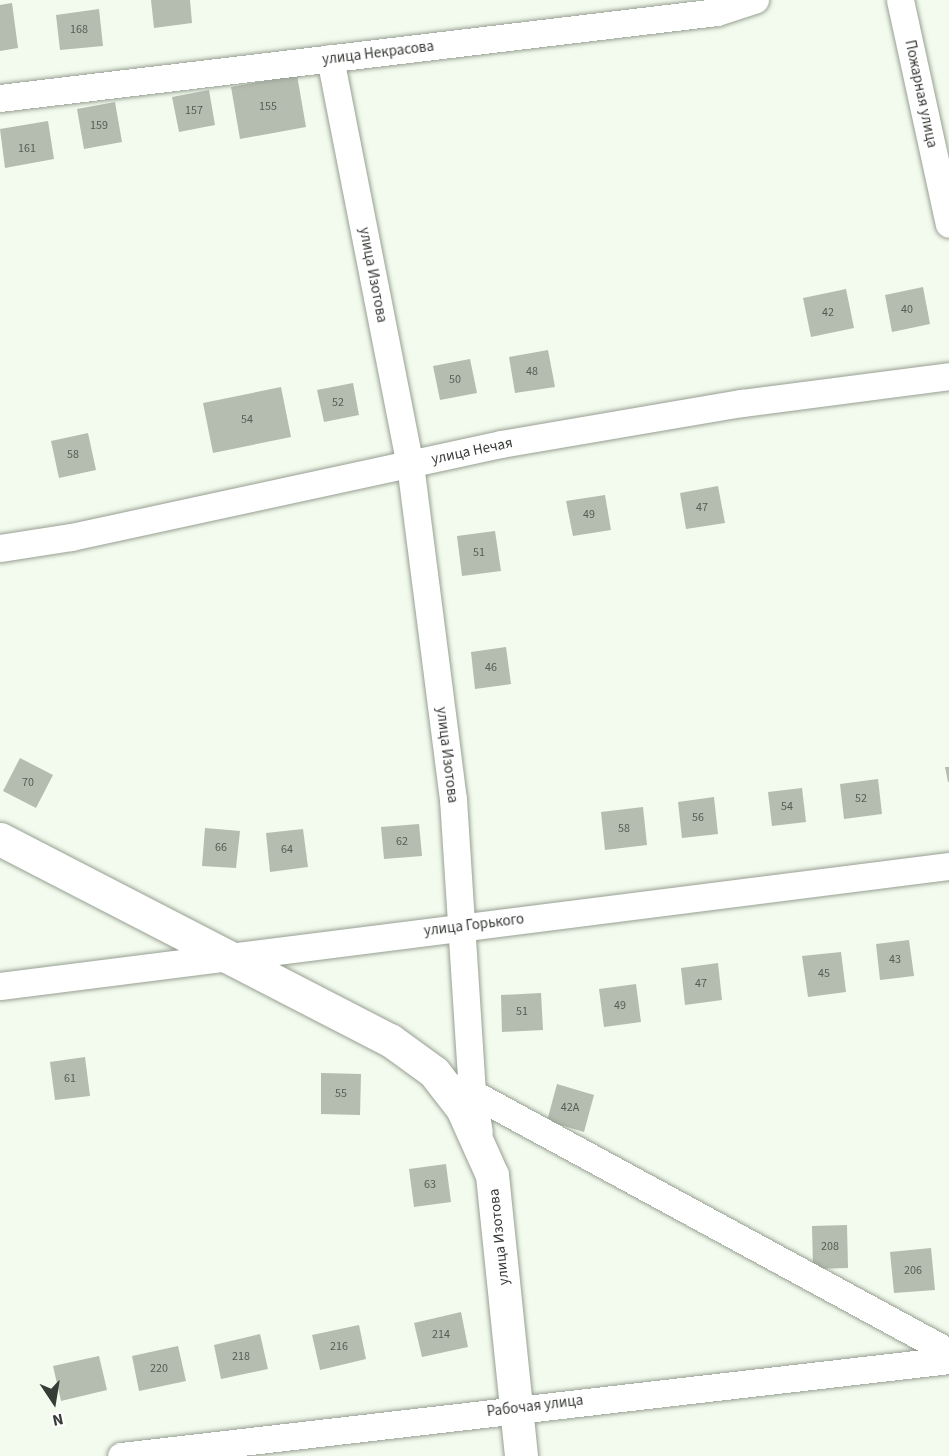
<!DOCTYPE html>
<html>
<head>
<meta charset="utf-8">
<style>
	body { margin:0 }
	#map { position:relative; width:949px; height:1456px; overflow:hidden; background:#f2fbed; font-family:"Source Sans 3",sans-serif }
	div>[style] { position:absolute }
	.building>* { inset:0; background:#b5bdb0 }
	.roads { filter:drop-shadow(0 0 2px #979f93) drop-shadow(0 0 2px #979f93) }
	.minor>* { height:27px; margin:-13.5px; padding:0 13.5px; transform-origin:13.5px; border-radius:13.5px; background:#fff }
	.secondary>* { height:33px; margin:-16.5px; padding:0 16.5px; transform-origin:16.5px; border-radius:16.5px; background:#fff }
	span { translate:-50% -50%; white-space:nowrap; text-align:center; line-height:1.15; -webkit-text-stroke:6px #fff; paint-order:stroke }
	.number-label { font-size:12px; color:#575c55 }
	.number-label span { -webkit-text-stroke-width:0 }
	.street-label { font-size:15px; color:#383c37 }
	.north { position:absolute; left:24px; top:1372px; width:60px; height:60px; -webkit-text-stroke:4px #fff; paint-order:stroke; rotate:168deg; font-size:16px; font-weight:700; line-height:24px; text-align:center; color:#383c37 }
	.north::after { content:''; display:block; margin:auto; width:21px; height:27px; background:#383c37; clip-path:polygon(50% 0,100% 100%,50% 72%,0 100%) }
</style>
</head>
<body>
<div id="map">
	<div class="building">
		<i style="clip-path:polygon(151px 0,190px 0,192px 23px,154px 28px)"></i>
		<i style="clip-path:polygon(12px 3px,18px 48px,0 51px,0 5px)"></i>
		<i style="clip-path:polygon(99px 9px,103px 46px,60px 50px,56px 15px)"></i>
		<i style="clip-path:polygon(297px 75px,306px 127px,240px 139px,231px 87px)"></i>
		<i style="clip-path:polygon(209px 90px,215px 125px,179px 132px,172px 97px)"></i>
		<i style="clip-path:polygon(115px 102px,122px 142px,84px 149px,77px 109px)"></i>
		<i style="clip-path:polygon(48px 121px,54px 159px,5px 168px,0 129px)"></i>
		<i style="clip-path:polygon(923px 287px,930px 324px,892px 332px,885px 295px)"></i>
		<i style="clip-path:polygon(846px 289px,854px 328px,811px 337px,803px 298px)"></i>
		<i style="clip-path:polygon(548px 350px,555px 387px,515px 393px,509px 357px)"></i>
		<i style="clip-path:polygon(470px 359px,477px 393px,440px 400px,433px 366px)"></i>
		<i style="clip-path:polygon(353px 383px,359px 415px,324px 422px,317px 390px)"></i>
		<i style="clip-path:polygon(281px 387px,291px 437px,213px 453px,203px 403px)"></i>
		<i style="clip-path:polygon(88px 433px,96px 470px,59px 478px,51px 441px)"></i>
		<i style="clip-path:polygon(718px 486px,725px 523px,686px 529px,680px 493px)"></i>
		<i style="clip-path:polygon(605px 495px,611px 530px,573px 536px,566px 501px)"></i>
		<i style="clip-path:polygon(495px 531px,501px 571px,462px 576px,457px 536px)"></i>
		<i style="clip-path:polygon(506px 647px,511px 684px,475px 689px,471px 652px)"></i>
		<i style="clip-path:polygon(20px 758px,53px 775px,36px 808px,3px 791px)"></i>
		<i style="clip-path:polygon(945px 767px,949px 767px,949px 782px,948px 782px)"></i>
		<i style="clip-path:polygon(878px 779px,882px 814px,844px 819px,840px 784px)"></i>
		<i style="clip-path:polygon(802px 788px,806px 822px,772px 826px,768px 792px)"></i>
		<i style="clip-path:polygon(714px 797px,718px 834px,682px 838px,678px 802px)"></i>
		<i style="clip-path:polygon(643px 807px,647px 845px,605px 850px,601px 812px)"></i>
		<i style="clip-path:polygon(419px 824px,422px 856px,384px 859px,381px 827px)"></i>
		<i style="clip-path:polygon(205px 828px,240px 831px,236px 868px,202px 866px)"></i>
		<i style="clip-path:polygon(303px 829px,308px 867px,270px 872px,266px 833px)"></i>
		<i style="clip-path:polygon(909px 940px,914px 976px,880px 980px,876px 944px)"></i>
		<i style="clip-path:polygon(841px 952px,846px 992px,808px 997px,802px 956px)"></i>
		<i style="clip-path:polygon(718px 963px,722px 1000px,685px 1005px,681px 968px)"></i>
		<i style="clip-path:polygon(636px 984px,641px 1022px,604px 1027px,599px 989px)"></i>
		<i style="clip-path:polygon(541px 993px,543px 1030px,502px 1032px,501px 995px)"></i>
		<i style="clip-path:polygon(85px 1057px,90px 1096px,55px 1100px,50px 1062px)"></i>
		<i style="clip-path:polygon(321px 1073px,361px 1074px,360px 1115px,321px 1114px)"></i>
		<i style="clip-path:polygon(557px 1084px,594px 1095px,584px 1132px,547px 1121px)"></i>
		<i style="clip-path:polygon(446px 1164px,451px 1202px,414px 1207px,409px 1169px)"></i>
		<i style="clip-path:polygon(847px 1225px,848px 1268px,813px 1269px,812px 1226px)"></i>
		<i style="clip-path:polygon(931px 1248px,935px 1290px,894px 1293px,890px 1252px)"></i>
		<i style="clip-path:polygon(461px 1312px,468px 1347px,422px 1357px,414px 1323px)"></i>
		<i style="clip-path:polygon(359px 1325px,366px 1359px,320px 1370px,312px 1335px)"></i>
		<i style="clip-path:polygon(260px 1334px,268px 1369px,221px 1379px,214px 1345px)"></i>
		<i style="clip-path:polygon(178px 1346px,186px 1381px,139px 1391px,132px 1356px)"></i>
		<i style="clip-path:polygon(99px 1356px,107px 1390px,61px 1401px,53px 1366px)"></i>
	</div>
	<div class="roads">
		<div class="minor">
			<i style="left:900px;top:0;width:229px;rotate:77.7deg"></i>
			<i style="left:330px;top:58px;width:414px;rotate:78.9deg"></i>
			<i style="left:410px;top:464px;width:338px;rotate:82.7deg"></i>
			<i style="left:453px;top:799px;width:295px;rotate:86.3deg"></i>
			<i style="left:472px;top:1093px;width:39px;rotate:80deg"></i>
			<i style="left:0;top:98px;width:722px;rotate:-6.84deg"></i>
			<i style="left:717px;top:12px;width:40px;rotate:-18deg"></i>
			<i style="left:0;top:548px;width:72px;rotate:-8.8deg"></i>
			<i style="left:71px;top:537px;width:440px;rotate:-12.2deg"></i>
			<i style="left:501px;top:444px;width:244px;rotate:-9.7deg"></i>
			<i style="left:742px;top:403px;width:209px;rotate:-7.4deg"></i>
			<i style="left:0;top:986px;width:957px;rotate:-7.21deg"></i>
			<i style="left:461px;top:1087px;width:555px;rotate:28.5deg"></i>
			<i style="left:121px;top:1456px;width:834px;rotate:-6.61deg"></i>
		</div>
		<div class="secondary">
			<i style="left:0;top:839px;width:439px;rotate:27.3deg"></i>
			<i style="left:390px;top:1040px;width:54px;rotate:36deg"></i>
			<i style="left:434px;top:1072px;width:46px;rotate:52.1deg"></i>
			<i style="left:462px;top:1108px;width:73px;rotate:65.9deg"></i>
			<i style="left:492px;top:1175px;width:282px;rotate:84.1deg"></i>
		</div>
	</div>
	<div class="number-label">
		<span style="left:79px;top:30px">168</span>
		<span style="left:268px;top:107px">155</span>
		<span style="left:194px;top:111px">157</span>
		<span style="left:99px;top:126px">159</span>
		<span style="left:27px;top:149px">161</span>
		<span style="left:907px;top:310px">40</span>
		<span style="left:828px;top:313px">42</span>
		<span style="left:532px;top:372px">48</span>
		<span style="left:455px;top:380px">50</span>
		<span style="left:338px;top:403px">52</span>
		<span style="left:247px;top:420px">54</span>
		<span style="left:73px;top:455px">58</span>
		<span style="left:702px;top:508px">47</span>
		<span style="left:589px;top:515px">49</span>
		<span style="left:479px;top:553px">51</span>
		<span style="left:491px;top:668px">46</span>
		<span style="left:28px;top:783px">70</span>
		<span style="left:861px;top:799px">52</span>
		<span style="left:787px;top:807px">54</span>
		<span style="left:698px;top:818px">56</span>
		<span style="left:624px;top:829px">58</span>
		<span style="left:402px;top:842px">62</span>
		<span style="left:221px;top:848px">66</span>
		<span style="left:287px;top:850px">64</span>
		<span style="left:895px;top:960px">43</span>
		<span style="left:824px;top:974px">45</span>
		<span style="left:701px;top:984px">47</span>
		<span style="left:620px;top:1006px">49</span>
		<span style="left:522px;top:1012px">51</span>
		<span style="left:70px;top:1079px">61</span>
		<span style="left:341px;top:1094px">55</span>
		<span style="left:570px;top:1108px">42А</span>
		<span style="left:430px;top:1185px">63</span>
		<span style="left:830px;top:1247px">208</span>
		<span style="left:913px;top:1271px">206</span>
		<span style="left:441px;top:1335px">214</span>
		<span style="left:339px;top:1347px">216</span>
		<span style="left:241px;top:1357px">218</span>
		<span style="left:159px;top:1369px">220</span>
	</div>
	<div class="street-label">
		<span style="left:378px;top:53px;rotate:-7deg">улица Некрасова</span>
		<span style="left:921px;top:94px;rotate:78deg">Пожарная улица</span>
		<span style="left:373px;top:275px;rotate:79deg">улица Изотова</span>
		<span style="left:472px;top:451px;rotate:-12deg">улица Нечая</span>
		<span style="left:447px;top:755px;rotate:83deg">улица Изотова</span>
		<span style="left:474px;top:925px;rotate:-7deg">улица Горького</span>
		<span style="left:499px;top:1237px;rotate:-96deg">улица Изотова</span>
		<span style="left:535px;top:1406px;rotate:-7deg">Рабочая улица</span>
	</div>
	<div class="north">N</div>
</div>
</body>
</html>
